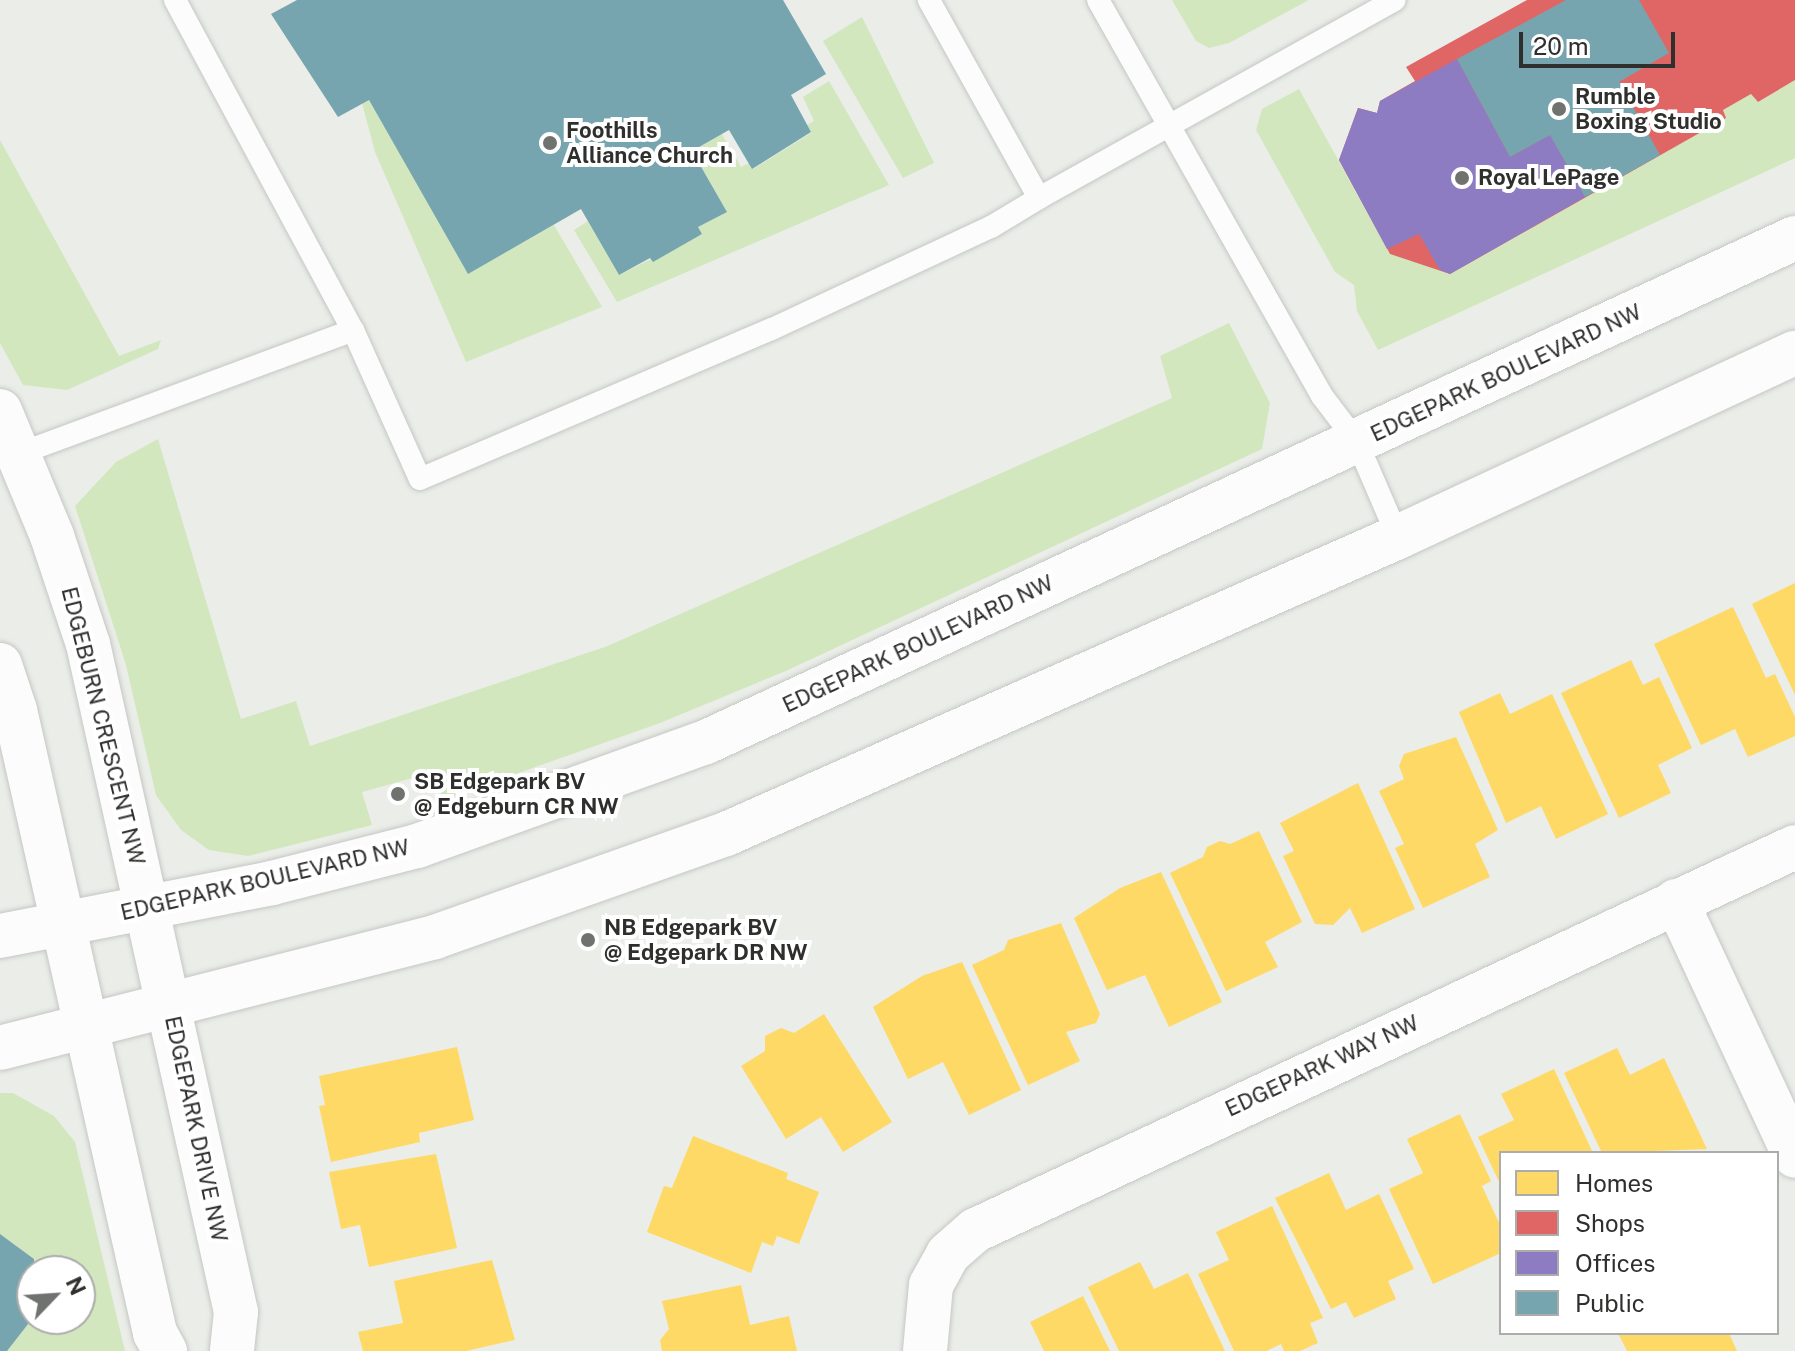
<!DOCTYPE html>
<html>
<head>
<meta charset="utf-8">
<style>
	body { margin:0 }
	#map { position:relative; width:1795px; height:1351px; overflow:hidden; background:#eaede8; font-family:"Public Sans",sans-serif }
	div>[style] { position:absolute }
	.green>* { inset:0; background:#d3e7bf }
	.homes>* { inset:0; background:#ffd966 }
	.shops>* { inset:0; background:#e06666 }
	.offices>* { inset:0; background:#8e7cc3 }
	.public>* { inset:0; background:#76a5af }
	.roads { filter:drop-shadow(0 0 2px #c5c7c4) drop-shadow(0 0 2px #c5c7c4) }
	.lane>* { height:22px; margin:-11px; padding:0 11px; transform-origin:11px; border-radius:11px; background:#fcfcfc }
	.street>* { height:44px; margin:-22px; padding:0 22px; transform-origin:22px; border-radius:22px; background:#fcfcfc }
	.secondary>* { height:44px; margin:-22px; padding:0 22px; transform-origin:22px; border-radius:22px; background:#fcfcfc }
	.dots>* { width:22px; height:22px; translate:-50% -50%; box-sizing:border-box; border:4px solid #fff; border-radius:50% }
	span { translate:-50% -50%; white-space:nowrap; text-align:center; line-height:1.15; -webkit-text-stroke:8px #fff; paint-order:stroke }
	.poi-label { font-size:22px; color:#2f302e; font-weight:700 }
	.left { translate:0 -50%; text-align:left }
	.street-label { font-size:22px; color:#2f302e }
	.legend { position:absolute; left:1499px; top:1151px; width:280px; height:184px; box-sizing:border-box; background:#fff; border:2px solid #acacab; margin:0; padding:10px 14px; list-style:none; font-size:24px; color:#2f302e }
	.legend li { display:flex; align-items:center; gap:16px; height:40px }
	.legend b { width:40px; border:2px solid #acacab }
	.north { position:absolute; left:16px; top:1255px; width:80px; height:80px; box-sizing:border-box; background:#fff; border:2px solid #acacab; border-radius:50%; rotate:65deg; font-size:22px; font-weight:700; line-height:32px; text-align:center; color:#2f302e }
	.north::after { content:''; display:block; margin:auto; width:28px; height:36px; background:#70726f; clip-path:polygon(50% 0,100% 100%,50% 72%,0 100%) }
	.scale { position:absolute; left:1519px; top:32px; width:156px; height:36px; box-sizing:border-box; border:4px solid #2f302e; border-top:0; padding-left:10px; font-size:24px; line-height:28px; white-space:nowrap; color:#2f302e; -webkit-text-stroke:6px #fff; paint-order:stroke }
</style>
</head>
<body>
<div id="map">
	<div class="green">
		<i style="clip-path:polygon(1172px 0,1309px 0,1229px 43px,1209px 48px,1196px 41px)"></i>
		<i style="clip-path:polygon(862px 17px,934px 163px,903px 178px,823px 41px)"></i>
		<i style="clip-path:polygon(1795px 80px,1795px 158px,1378px 350px,1357px 311px,1354px 285px,1335px 272px,1256px 130px,1262px 109px,1299px 89px,1390px 254px,1450px 273px,1725px 117px,1723px 110px,1751px 94px,1758px 102px)"></i>
		<i style="clip-path:polygon(829px 81px,889px 185px,617px 302px,574px 230px,588px 221px,619px 275px,702px 234px,698px 227px,727px 212px,692px 151px,722px 134px,741px 167px,749px 163px,753px 169px,811px 133px,807px 125px,814px 121px,803px 97px)"></i>
		<i style="clip-path:polygon(369px 100px,468px 273px,554px 225px,602px 307px,466px 362px,375px 152px,362px 103px)"></i>
		<i style="clip-path:polygon(0 140px,119px 356px,161px 340px,158px 349px,67px 390px,23px 385px,0 343px)"></i>
		<i style="clip-path:polygon(1229px 323px,1270px 403px,1262px 449px,788px 670px,660px 723px,442px 800px,434px 772px,362px 792px,372px 825px,248px 856px,209px 850px,181px 830px,156px 795px,126px 665px,75px 506px,116px 462px,158px 439px,241px 719px,296px 701px,310px 746px,605px 647px,1172px 398px,1160px 356px)"></i>
		<i style="clip-path:polygon(0 1093px,13px 1093px,54px 1116px,75px 1142px,125px 1351px,7px 1351px,32px 1319px,80px 1319px,80px 1271px,35px 1271px,34px 1259px,0 1234px)"></i>
	</div>
	<div class="homes">
		<i style="clip-path:polygon(1795px 583px,1795px 695px,1752px 604px)"></i>
		<i style="clip-path:polygon(1733px 607px,1766px 678px,1775px 674px,1795px 717px,1795px 736px,1748px 757px,1735px 729px,1701px 745px,1654px 644px)"></i>
		<i style="clip-path:polygon(1631px 660px,1643px 685px,1659px 677px,1692px 748px,1658px 765px,1671px 793px,1619px 818px,1561px 693px)"></i>
		<i style="clip-path:polygon(1500px 693px,1510px 714px,1552px 694px,1608px 814px,1556px 839px,1541px 806px,1506px 823px,1459px 712px)"></i>
		<i style="clip-path:polygon(1456px 737px,1498px 830px,1475px 844px,1490px 877px,1423px 908px,1395px 848px,1404px 844px,1379px 791px,1404px 779px,1399px 766px,1404px 754px)"></i>
		<i style="clip-path:polygon(1358px 783px,1415px 909px,1362px 933px,1350px 908px,1333px 925px,1315px 924px,1283px 856px,1294px 851px,1280px 823px)"></i>
		<i style="clip-path:polygon(1259px 831px,1302px 922px,1265px 942px,1278px 967px,1226px 991px,1170px 873px,1203px 857px,1207px 847px,1220px 841px,1230px 844px)"></i>
		<i style="clip-path:polygon(1161px 872px,1222px 1002px,1169px 1027px,1145px 975px,1107px 990px,1074px 918px,1120px 888px)"></i>
		<i style="clip-path:polygon(1061px 923px,1100px 1014px,1096px 1023px,1066px 1032px,1080px 1061px,1028px 1085px,972px 965px,1004px 950px,1008px 940px)"></i>
		<i style="clip-path:polygon(962px 962px,1021px 1090px,969px 1115px,943px 1062px,908px 1079px,873px 1007px,922px 976px)"></i>
		<i style="clip-path:polygon(824px 1014px,892px 1122px,843px 1152px,821px 1117px,786px 1139px,741px 1066px,765px 1051px,765px 1036px,781px 1028px,794px 1033px)"></i>
		<i style="clip-path:polygon(457px 1047px,474px 1120px,419px 1133px,420px 1142px,331px 1162px,319px 1106px,325px 1105px,319px 1076px)"></i>
		<i style="clip-path:polygon(1617px 1048px,1630px 1075px,1664px 1058px,1707px 1149px,1602px 1153px,1564px 1073px)"></i>
		<i style="clip-path:polygon(1554px 1069px,1593px 1153px,1501px 1153px,1501px 1186px,1478px 1137px,1514px 1120px,1501px 1094px)"></i>
		<i style="clip-path:polygon(1460px 1114px,1491px 1181px,1482px 1186px,1501px 1227px,1501px 1253px,1433px 1284px,1389px 1189px,1423px 1173px,1407px 1139px)"></i>
		<i style="clip-path:polygon(693px 1136px,788px 1173px,786px 1179px,819px 1192px,799px 1244px,777px 1236px,773px 1246px,762px 1242px,751px 1273px,647px 1232px,664px 1186px,672px 1188px)"></i>
		<i style="clip-path:polygon(436px 1154px,457px 1248px,369px 1267px,360px 1225px,341px 1229px,329px 1172px)"></i>
		<i style="clip-path:polygon(1329px 1173px,1346px 1210px,1379px 1194px,1414px 1269px,1388px 1281px,1396px 1299px,1354px 1318px,1346px 1302px,1331px 1309px,1275px 1198px)"></i>
		<i style="clip-path:polygon(1272px 1206px,1323px 1318px,1310px 1323px,1318px 1343px,1300px 1351px,1284px 1351px,1281px 1344px,1266px 1351px,1234px 1351px,1198px 1274px,1229px 1260px,1216px 1232px)"></i>
		<i style="clip-path:polygon(492px 1260px,515px 1340px,466px 1351px,363px 1351px,358px 1332px,403px 1323px,394px 1281px)"></i>
		<i style="clip-path:polygon(1140px 1262px,1154px 1289px,1188px 1273px,1225px 1351px,1119px 1351px,1088px 1287px)"></i>
		<i style="clip-path:polygon(741px 1285px,750px 1325px,789px 1316px,797px 1351px,662px 1351px,660px 1340px,669px 1329px,662px 1301px)"></i>
		<i style="clip-path:polygon(1083px 1296px,1110px 1351px,1044px 1351px,1030px 1322px)"></i>
		<i style="clip-path:polygon(1618px 1333px,1729px 1333px,1737px 1351px,1627px 1351px)"></i>
	</div>
	<div class="shops">
		<i style="clip-path:polygon(1527px 0,1795px 0,1795px 80px,1758px 102px,1751px 94px,1723px 110px,1726px 118px,1450px 274px,1390px 254px,1339px 160px,1358px 108px,1377px 113px,1380px 101px,1415px 81px,1406px 67px)"></i>
	</div>
	<div class="offices">
		<i style="clip-path:polygon(1457px 59px,1510px 157px,1550px 135px,1585px 197px,1450px 274px,1440px 270px,1419px 234px,1387px 249px,1339px 160px,1358px 108px,1377px 113px,1380px 101px)"></i>
	</div>
	<div class="public">
		<i style="clip-path:polygon(297px 0,783px 0,826px 74px,791px 95px,811px 132px,752px 169px,729px 130px,692px 151px,727px 212px,698px 227px,702px 234px,653px 262px,650px 258px,619px 275px,581px 209px,468px 274px,369px 100px,338px 117px,271px 14px)"></i>
		<i style="clip-path:polygon(1566px 0,1639px 0,1669px 53px,1619px 82px,1660px 155px,1585px 197px,1550px 135px,1510px 157px,1457px 59px)"></i>
		<i style="clip-path:polygon(0 1234px,34px 1259px,35px 1271px,32px 1319px,7px 1351px,0 1351px)"></i>
	</div>
	<div class="roads">
		<div class="lane">
			<i style="left:175px;top:0;width:375px;rotate:61.7deg"></i>
			<i style="left:353px;top:330px;width:163px;rotate:65.8deg"></i>
			<i style="left:420px;top:479px;width:383px;rotate:-23.1deg"></i>
			<i style="left:772px;top:329px;width:242px;rotate:-25deg"></i>
			<i style="left:991px;top:227px;width:56px;rotate:-31.1deg"></i>
			<i style="left:1039px;top:198px;width:227px;rotate:-119.1deg"></i>
			<i style="left:1098px;top:0;width:455px;rotate:60.5deg"></i>
			<i style="left:1322px;top:396px;width:58px;rotate:52.7deg"></i>
			<i style="left:1357px;top:442px;width:103px;rotate:66.7deg"></i>
			<i style="left:1039px;top:198px;width:407px;rotate:-29.1deg"></i>
			<i style="left:13px;top:456px;width:363px;rotate:-20.3deg"></i>
		</div>
		<div class="street">
			<i style="left:0;top:411px;width:135px;rotate:67.4deg"></i>
			<i style="left:52px;top:536px;width:114px;rotate:71.6deg"></i>
			<i style="left:88px;top:644px;width:684px;rotate:77.51deg"></i>
			<i style="left:236px;top:1312px;width:39px;rotate:96deg"></i>
			<i style="left:0;top:665px;width:47px;rotate:71.6deg"></i>
			<i style="left:15px;top:710px;width:639px;rotate:77.33deg"></i>
			<i style="left:155px;top:1333px;width:21px;rotate:61deg"></i>
			<i style="left:1676px;top:901px;width:281px;rotate:65deg"></i>
			<i style="left:925px;top:1351px;width:66px;rotate:-84.8deg"></i>
			<i style="left:931px;top:1285px;width:35px;rotate:-61deg"></i>
			<i style="left:948px;top:1254px;width:37px;rotate:-41deg"></i>
			<i style="left:976px;top:1230px;width:904px;rotate:-25.06deg"></i>
		</div>
		<div class="secondary">
			<i style="left:0;top:936px;width:277px;rotate:-11deg"></i>
			<i style="left:272px;top:883px;width:150px;rotate:-14.3deg"></i>
			<i style="left:417px;top:846px;width:307px;rotate:-19.8deg"></i>
			<i style="left:706px;top:742px;width:1200px;rotate:-24.84deg"></i>
			<i style="left:0;top:1048px;width:449px;rotate:-14.3deg"></i>
			<i style="left:435px;top:937px;width:309px;rotate:-19.5deg"></i>
			<i style="left:726px;top:834px;width:735px;rotate:-23.84deg"></i>
			<i style="left:1398px;top:537px;width:438px;rotate:-24.9deg"></i>
		</div>
	</div>
	<div class="dots">
		<i style="left:1559px;top:109px;background:#70726f"></i>
		<i style="left:550px;top:143px;background:#70726f"></i>
		<i style="left:1462px;top:178px;background:#70726f"></i>
		<i style="left:398px;top:794px;background:#70726f"></i>
		<i style="left:588px;top:940px;background:#70726f"></i>
	</div>
	<div class="poi-label">
		<span class="left" style="left:1575px;top:109px">Rumble<br>Boxing Studio</span>
		<span class="left" style="left:566px;top:143px">Foothills<br>Alliance Church</span>
		<span class="left" style="left:1478px;top:178px">Royal LePage</span>
		<span class="left" style="left:414px;top:794px">SB Edgepark BV<br>@ Edgeburn CR NW</span>
		<span class="left" style="left:604px;top:940px">NB Edgepark BV<br>@ Edgepark DR NW</span>
	</div>
	<div class="street-label">
		<span style="left:1506px;top:373px;rotate:-25deg">EDGEPARK BOULEVARD NW</span>
		<span style="left:918px;top:644px;rotate:-25deg">EDGEPARK BOULEVARD NW</span>
		<span style="left:103px;top:726px;rotate:76deg">EDGEBURN CRESCENT NW</span>
		<span style="left:265px;top:880px;rotate:-13deg">EDGEPARK BOULEVARD NW</span>
		<span style="left:1322px;top:1066px;rotate:-25deg">EDGEPARK WAY NW</span>
		<span style="left:196px;top:1129px;rotate:78deg">EDGEPARK DRIVE NW</span>
	</div>
	<ul class="legend">
	<li><b style="height:22px;background:#ffd966"></b>Homes</li>
	<li><b style="height:22px;background:#e06666"></b>Shops</li>
	<li><b style="height:22px;background:#8e7cc3"></b>Offices</li>
	<li><b style="height:22px;background:#76a5af"></b>Public</li>
	</ul>
	<div class="north">N</div>
	<div class="scale">20 m</div>
</div>
</body>
</html>
